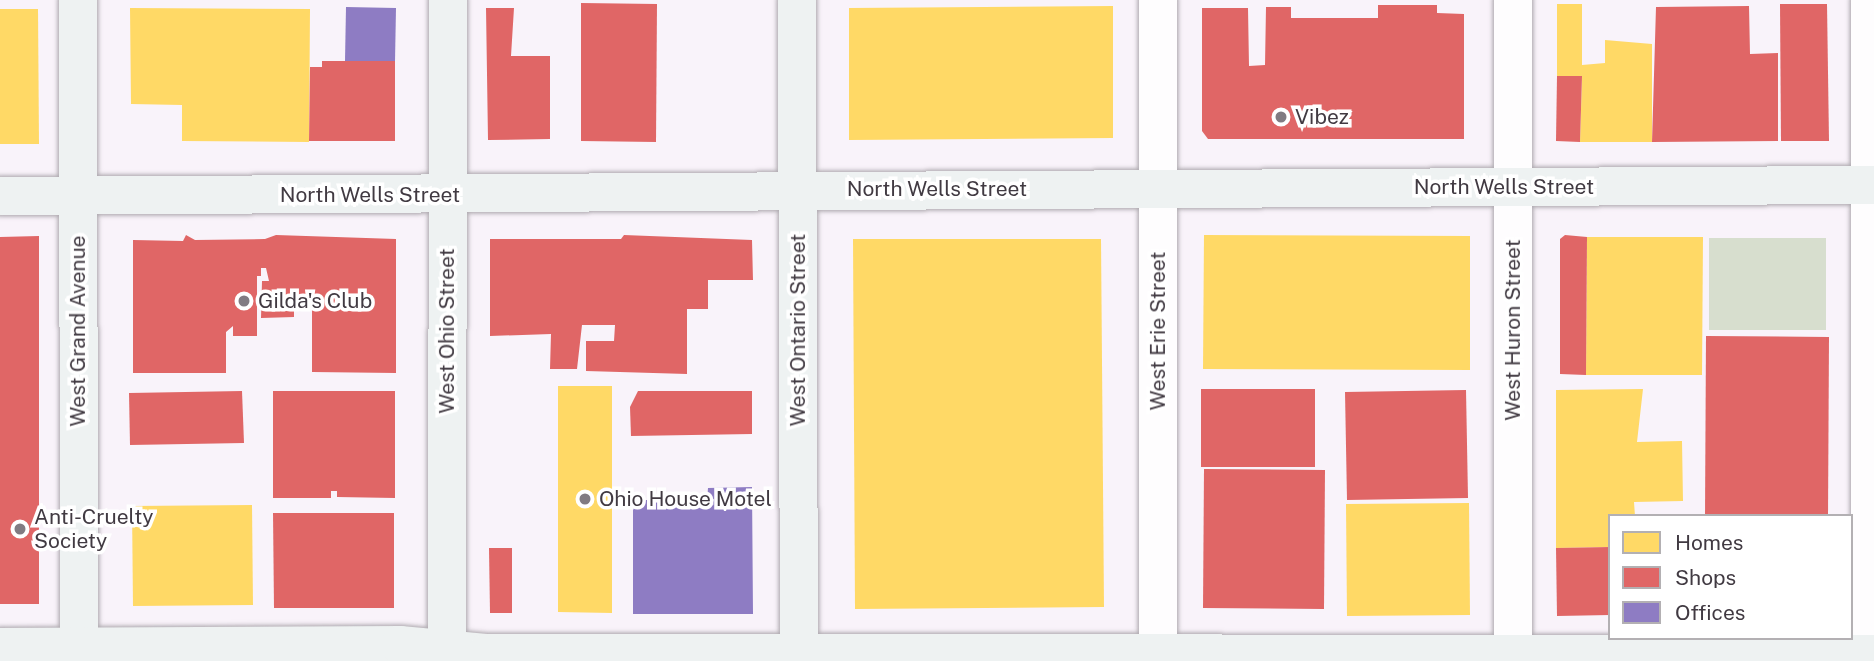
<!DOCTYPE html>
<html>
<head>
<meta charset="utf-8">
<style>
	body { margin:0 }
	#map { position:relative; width:1874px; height:661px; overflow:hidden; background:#f9f3fa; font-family:"Public Sans",sans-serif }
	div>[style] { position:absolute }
	.green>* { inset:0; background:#d7dece }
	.homes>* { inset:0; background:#ffd966 }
	.shops>* { inset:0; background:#e06666 }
	.offices>* { inset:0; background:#8e7cc3 }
	.roads { filter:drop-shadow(0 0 2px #b0abb1) drop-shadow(0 0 2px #b0abb1) }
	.tertiary>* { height:38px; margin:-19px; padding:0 19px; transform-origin:19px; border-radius:19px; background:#fefdfe }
	.secondary>* { height:38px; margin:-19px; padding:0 19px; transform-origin:19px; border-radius:19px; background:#eef2f2 }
	.dots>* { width:19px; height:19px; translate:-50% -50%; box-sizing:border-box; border:4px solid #fff; border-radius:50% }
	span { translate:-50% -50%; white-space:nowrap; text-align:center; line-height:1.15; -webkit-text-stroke:7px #fff; paint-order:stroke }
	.poi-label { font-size:21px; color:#413a42 }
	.left { translate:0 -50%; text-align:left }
	.street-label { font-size:21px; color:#413a42 }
	.legend { position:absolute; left:1608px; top:514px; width:245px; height:126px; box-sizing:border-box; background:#fff; border:2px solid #b3b0b3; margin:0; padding:9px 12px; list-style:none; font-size:21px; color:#413a42 }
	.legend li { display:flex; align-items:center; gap:14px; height:35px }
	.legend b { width:35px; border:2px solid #b3b0b3 }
</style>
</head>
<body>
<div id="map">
	<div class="green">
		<i style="clip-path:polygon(1709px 238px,1826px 238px,1826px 330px,1709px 330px)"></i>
	</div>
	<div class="homes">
		<i style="clip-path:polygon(1557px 4px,1582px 4px,1582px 65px,1605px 63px,1605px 40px,1652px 44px,1652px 142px,1580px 142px,1582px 76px,1557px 76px)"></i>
		<i style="clip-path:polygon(1113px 6px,1113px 138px,849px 140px,849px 8px)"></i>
		<i style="clip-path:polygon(130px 8px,310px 9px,309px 142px,182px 141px,182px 105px,131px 104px)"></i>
		<i style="clip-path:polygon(0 9px,38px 9px,39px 144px,0 144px)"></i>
		<i style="clip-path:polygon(1204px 235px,1470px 236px,1470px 370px,1203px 369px)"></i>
		<i style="clip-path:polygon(1587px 237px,1703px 237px,1702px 375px,1586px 375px)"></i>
		<i style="clip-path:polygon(853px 239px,1101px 239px,1104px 607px,855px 609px)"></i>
		<i style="clip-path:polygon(558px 386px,612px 386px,612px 613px,558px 612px)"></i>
		<i style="clip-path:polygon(1643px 389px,1637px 442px,1682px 441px,1683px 501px,1634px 502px,1635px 516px,1610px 516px,1610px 547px,1556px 548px,1556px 390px)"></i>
		<i style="clip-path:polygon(1469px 503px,1470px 615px,1347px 616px,1346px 504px)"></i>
		<i style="clip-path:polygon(252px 505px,253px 605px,133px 606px,132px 506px)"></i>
	</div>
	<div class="shops">
		<i style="clip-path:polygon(581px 3px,657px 4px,656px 142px,581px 141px)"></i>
		<i style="clip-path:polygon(1780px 4px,1827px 4px,1829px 141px,1781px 141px)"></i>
		<i style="clip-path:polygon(1378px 5px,1437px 5px,1437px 13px,1464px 14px,1464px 139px,1208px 139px,1202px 131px,1202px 8px,1248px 8px,1249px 66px,1265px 65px,1266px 7px,1291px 7px,1291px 18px,1378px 18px)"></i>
		<i style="clip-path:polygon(1749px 6px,1750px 54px,1778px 53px,1778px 141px,1652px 142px,1656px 7px)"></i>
		<i style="clip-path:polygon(486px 8px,514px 8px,511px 56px,550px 56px,550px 139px,488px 140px)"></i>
		<i style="clip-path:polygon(322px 61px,395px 61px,395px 141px,309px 141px,310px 67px,322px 67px)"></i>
		<i style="clip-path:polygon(1557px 76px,1582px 76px,1580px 142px,1556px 141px)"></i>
		<i style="clip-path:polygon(186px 235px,195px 240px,265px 239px,276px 235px,396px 239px,396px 373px,312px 372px,312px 308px,294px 309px,294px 317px,261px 318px,262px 281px,269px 281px,266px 268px,261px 268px,261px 276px,257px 276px,257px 336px,233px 336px,233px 326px,226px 332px,226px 373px,133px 373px,133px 240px,183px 241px)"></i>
		<i style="clip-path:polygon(624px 235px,752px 240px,753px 280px,708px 280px,708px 309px,687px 309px,687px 374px,586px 371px,586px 341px,614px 341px,615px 325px,582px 325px,577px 369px,550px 369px,551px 334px,490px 336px,490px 239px,621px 239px)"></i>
		<i style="clip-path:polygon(1565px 235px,1587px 237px,1586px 375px,1560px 374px,1560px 239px)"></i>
		<i style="clip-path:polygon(39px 236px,39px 604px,0 604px,0 237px)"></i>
		<i style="clip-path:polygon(1706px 336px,1829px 337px,1828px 516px,1705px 516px)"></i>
		<i style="clip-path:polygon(1201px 389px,1315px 389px,1315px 467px,1201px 467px)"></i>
		<i style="clip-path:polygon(1466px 390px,1468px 498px,1347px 500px,1345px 392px)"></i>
		<i style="clip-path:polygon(242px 391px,244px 443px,130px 445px,129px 393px)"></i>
		<i style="clip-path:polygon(273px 391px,395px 391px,395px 498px,337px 497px,337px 491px,331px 491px,331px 498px,273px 498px)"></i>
		<i style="clip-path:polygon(638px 391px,752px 391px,752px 434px,631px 436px,630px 407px)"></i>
		<i style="clip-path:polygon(1204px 469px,1325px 470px,1324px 609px,1203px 608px)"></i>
		<i style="clip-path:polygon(273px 513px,394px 513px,394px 608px,274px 608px)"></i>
		<i style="clip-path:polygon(1610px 547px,1610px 615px,1557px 616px,1556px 548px)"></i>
		<i style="clip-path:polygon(489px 548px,512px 548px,512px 613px,490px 613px)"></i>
	</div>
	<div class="offices">
		<i style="clip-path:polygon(346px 7px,396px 8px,395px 61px,345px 61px)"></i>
		<i style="clip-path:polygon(752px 487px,753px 614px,633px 614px,633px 500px,707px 500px,708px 488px)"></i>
	</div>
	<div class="roads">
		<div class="tertiary">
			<i style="left:1513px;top:0;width:661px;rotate:90deg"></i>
			<i style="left:1870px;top:0;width:661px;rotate:90deg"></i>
			<i style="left:1158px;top:661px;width:661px;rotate:-90deg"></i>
		</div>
		<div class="secondary">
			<i style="left:78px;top:0;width:661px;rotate:89.91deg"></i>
			<i style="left:797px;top:0;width:661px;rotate:89.83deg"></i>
			<i style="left:0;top:196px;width:1874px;rotate:-0.34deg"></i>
			<i style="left:0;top:647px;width:400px;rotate:-0.3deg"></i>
			<i style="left:400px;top:645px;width:86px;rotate:5.3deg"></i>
			<i style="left:486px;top:653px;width:1388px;rotate:0.04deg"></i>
			<i style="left:447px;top:661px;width:661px;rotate:-89.91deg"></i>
		</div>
	</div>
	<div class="dots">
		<i style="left:1281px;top:117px;background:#817b82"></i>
		<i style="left:244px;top:301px;background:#817b82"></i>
		<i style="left:585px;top:499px;background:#817b82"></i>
		<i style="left:20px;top:529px;background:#817b82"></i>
	</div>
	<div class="poi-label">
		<span class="left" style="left:1295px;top:117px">Vibez</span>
		<span class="left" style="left:258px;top:301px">Gilda's Club</span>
		<span class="left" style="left:599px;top:499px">Ohio House Motel</span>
		<span class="left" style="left:34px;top:529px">Anti-Cruelty<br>Society</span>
	</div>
	<div class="street-label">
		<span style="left:1504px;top:187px">North Wells Street</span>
		<span style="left:937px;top:189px">North Wells Street</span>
		<span style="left:370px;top:195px">North Wells Street</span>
		<span style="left:798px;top:330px;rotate:-90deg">West Ontario Street</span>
		<span style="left:1513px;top:330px;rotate:-90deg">West Huron Street</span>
		<span style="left:78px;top:331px;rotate:-90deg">West Grand Avenue</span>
		<span style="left:447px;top:331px;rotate:-90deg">West Ohio Street</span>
		<span style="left:1158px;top:331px;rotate:-90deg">West Erie Street</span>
	</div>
	<ul class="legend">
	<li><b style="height:19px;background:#ffd966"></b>Homes</li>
	<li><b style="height:19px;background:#e06666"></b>Shops</li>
	<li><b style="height:19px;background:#8e7cc3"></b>Offices</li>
	</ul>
</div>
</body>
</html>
